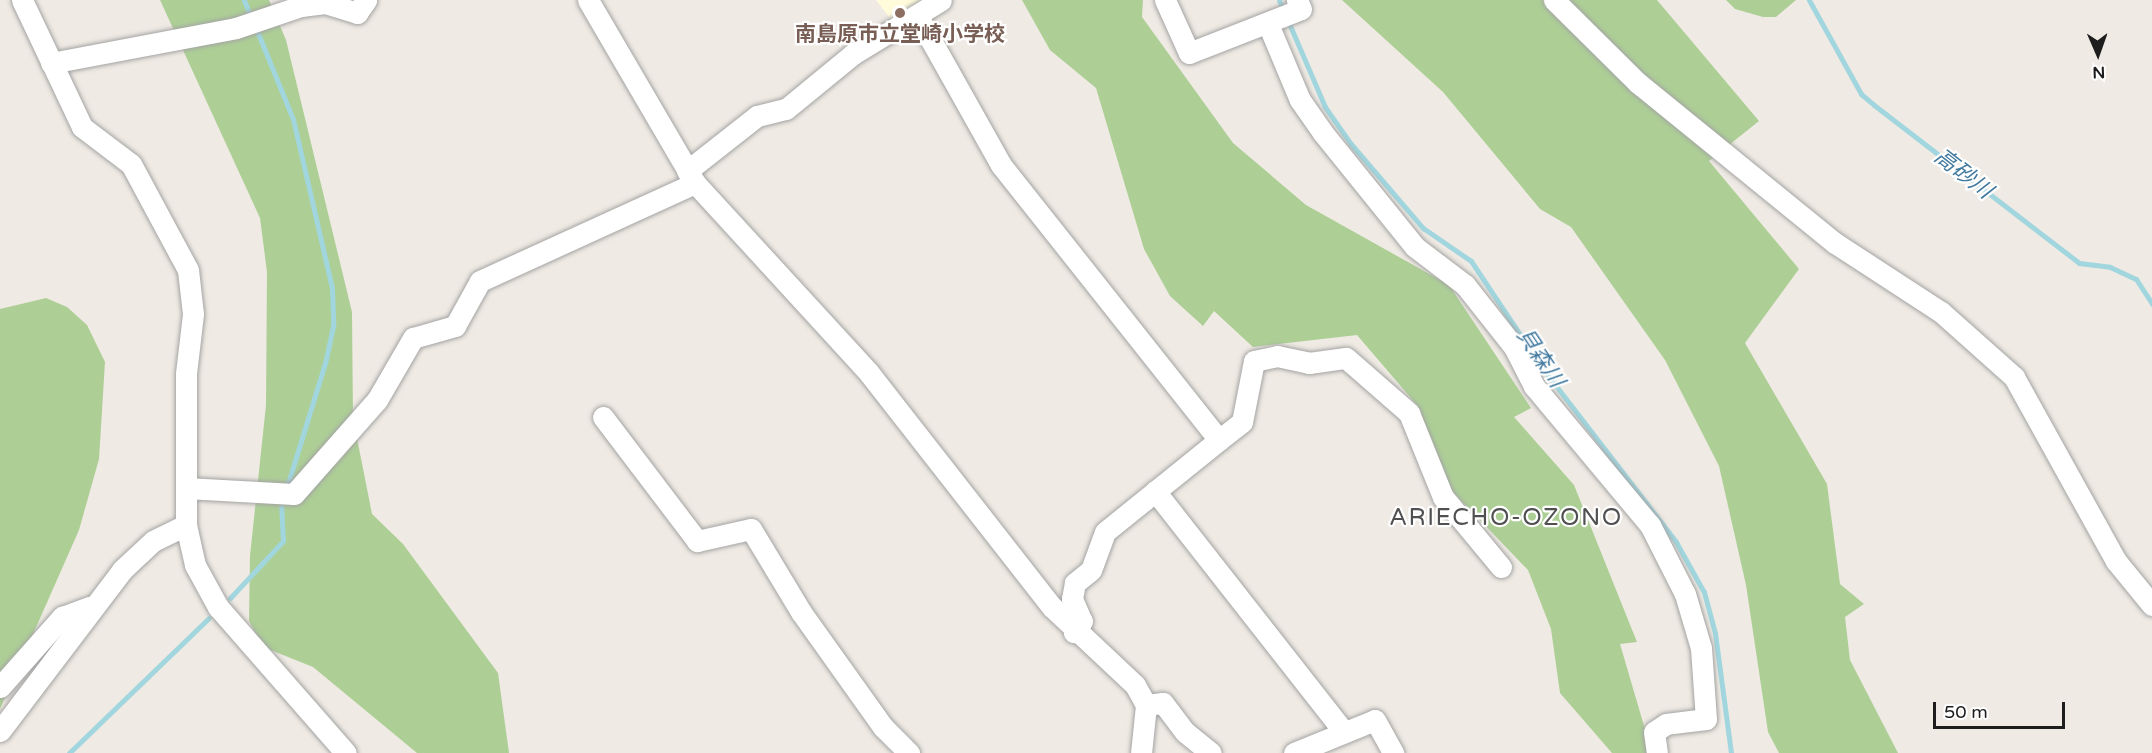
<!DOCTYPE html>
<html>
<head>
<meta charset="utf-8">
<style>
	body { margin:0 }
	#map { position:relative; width:2152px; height:753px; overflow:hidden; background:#efeae3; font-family:"Varela Round","Noto Sans JP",sans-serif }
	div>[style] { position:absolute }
	.education>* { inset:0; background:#fffbdb }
	.forest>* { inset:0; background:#adcf96 }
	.stream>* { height:5px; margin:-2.5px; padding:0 2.5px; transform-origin:2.5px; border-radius:2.5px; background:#a1d6de }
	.roads { filter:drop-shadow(0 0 2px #a4a4a4) drop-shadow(0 0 2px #a4a4a4) }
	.minor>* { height:21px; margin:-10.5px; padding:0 10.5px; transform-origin:10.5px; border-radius:10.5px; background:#fff }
	.dots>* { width:16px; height:16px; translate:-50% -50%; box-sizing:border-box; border:3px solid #fff; border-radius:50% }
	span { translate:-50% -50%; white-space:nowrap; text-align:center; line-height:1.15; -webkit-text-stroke:4.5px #fff; paint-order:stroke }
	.education-label { font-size:21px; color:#785e54; font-weight:700 }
	.water-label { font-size:22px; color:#427a9f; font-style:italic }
	.quarter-label { font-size:24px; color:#505050; letter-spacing:1.5px }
	.north { position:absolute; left:2068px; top:24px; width:60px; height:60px; -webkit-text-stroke:4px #fff; paint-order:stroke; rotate:178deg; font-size:16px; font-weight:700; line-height:24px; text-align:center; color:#1d1d1d }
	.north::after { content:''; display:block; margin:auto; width:21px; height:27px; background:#1d1d1d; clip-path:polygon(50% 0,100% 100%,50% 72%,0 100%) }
	.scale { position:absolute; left:1933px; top:702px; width:132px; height:27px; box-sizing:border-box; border:3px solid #1d1d1d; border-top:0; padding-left:8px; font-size:18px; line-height:21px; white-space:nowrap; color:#1d1d1d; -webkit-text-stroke:4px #fff; paint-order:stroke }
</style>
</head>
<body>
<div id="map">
	<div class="education">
		<i style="clip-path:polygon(876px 0,931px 0,896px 26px)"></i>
	</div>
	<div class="forest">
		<i style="clip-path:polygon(160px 0,269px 0,286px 40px,352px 312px,353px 418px,372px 514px,403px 544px,498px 673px,509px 753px,417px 753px,313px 667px,263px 647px,249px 621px,250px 556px,266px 405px,267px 272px,260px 218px)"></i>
		<i style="clip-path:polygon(1022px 0,1143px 0,1142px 17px,1233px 143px,1306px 205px,1449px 285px,1531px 408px,1514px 417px,1574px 485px,1637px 642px,1620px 644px,1652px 753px,1612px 753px,1560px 693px,1551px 629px,1528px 570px,1448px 487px,1416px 404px,1357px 335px,1253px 347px,1214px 311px,1203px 326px,1170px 296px,1144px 249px,1096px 88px,1050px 50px)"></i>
		<i style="clip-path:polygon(1342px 0,1657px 0,1759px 121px,1709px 161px,1799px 269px,1745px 343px,1827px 484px,1840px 584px,1864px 604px,1845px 617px,1850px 660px,1898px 753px,1779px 753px,1768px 732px,1746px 585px,1719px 466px,1665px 360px,1571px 227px,1540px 209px,1443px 92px)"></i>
		<i style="clip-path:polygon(1726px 0,1796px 0,1776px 17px,1763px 17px,1735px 9px)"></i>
		<i style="clip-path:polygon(46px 298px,67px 307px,87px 325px,105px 362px,99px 459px,79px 530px,0 709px,0 309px)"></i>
	</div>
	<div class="stream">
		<i style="left:244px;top:0;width:18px;rotate:68deg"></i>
		<i style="left:1279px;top:0;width:13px;rotate:67deg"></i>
		<i style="left:1809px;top:0;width:107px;rotate:61deg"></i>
		<i style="left:1861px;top:94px;width:17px;rotate:40deg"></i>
		<i style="left:1874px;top:105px;width:259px;rotate:37.6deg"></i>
		<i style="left:2079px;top:263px;width:31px;rotate:7deg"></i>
		<i style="left:2110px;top:267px;width:29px;rotate:25deg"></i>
		<i style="left:2136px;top:279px;width:30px;rotate:57deg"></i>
		<i style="left:1288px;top:21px;width:94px;rotate:66.7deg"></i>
		<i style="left:1325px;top:107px;width:45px;rotate:54.9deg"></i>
		<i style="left:1351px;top:144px;width:111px;rotate:49.4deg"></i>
		<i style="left:1423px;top:228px;width:58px;rotate:34.5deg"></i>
		<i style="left:1471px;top:261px;width:130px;rotate:56.3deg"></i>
		<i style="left:1543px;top:369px;width:218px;rotate:52.4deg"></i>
		<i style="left:1676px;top:542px;width:57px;rotate:60.8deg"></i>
		<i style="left:1704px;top:592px;width:42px;rotate:75deg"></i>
		<i style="left:1715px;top:633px;width:121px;rotate:82.4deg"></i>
		<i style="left:255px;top:26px;width:100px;rotate:67.8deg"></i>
		<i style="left:293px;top:119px;width:173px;rotate:77deg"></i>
		<i style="left:332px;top:288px;width:38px;rotate:88deg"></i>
		<i style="left:333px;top:326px;width:38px;rotate:102deg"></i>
		<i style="left:325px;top:363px;width:126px;rotate:107.1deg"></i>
		<i style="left:230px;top:598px;width:78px;rotate:-47.1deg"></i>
		<i style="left:283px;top:541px;width:34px;rotate:-93deg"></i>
		<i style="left:69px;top:753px;width:194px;rotate:-44deg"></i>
	</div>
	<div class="roads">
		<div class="minor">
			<i style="left:22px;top:0;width:140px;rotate:64.7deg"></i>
			<i style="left:82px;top:127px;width:61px;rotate:37.1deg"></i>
			<i style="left:131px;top:164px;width:120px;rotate:61.7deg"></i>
			<i style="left:188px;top:270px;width:44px;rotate:83.5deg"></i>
			<i style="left:193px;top:314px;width:60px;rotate:96.7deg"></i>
			<i style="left:186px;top:374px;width:151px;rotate:90deg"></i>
			<i style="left:186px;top:525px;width:41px;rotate:77.3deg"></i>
			<i style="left:195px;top:565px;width:48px;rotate:61.3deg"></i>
			<i style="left:218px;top:607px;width:194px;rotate:48.8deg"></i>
			<i style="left:588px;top:0;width:212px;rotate:59.7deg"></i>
			<i style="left:695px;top:183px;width:258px;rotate:47.5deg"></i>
			<i style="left:869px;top:373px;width:297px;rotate:52deg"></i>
			<i style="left:1052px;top:607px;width:114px;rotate:43.2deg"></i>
			<i style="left:1135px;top:685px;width:23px;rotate:61deg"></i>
			<i style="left:1146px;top:705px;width:48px;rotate:95.9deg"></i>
			<i style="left:1165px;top:0;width:58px;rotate:65.6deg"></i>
			<i style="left:1189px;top:53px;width:120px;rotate:-21.4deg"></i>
			<i style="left:1301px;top:9px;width:10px;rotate:-114deg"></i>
			<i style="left:1554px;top:0;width:118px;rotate:44.7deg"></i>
			<i style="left:1638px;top:83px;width:254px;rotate:39.1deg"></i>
			<i style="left:1835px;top:243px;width:126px;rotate:33.1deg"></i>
			<i style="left:1941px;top:312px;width:98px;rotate:41.7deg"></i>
			<i style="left:2014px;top:377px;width:210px;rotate:61deg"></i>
			<i style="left:2116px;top:561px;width:57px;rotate:50.7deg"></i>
			<i style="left:918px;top:17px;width:170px;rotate:60.7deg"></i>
			<i style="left:1001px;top:165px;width:351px;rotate:51.6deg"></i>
			<i style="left:1219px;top:440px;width:146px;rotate:141.1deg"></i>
			<i style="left:1105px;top:532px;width:40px;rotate:110.2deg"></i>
			<i style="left:1091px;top:570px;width:21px;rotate:141deg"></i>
			<i style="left:1075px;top:583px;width:16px;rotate:101deg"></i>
			<i style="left:1072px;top:599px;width:24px;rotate:66deg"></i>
			<i style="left:1082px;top:621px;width:14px;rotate:126deg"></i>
			<i style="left:1268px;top:24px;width:82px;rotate:67.2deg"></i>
			<i style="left:1300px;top:100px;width:40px;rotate:55.1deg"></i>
			<i style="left:1323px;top:133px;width:146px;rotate:51.1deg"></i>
			<i style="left:1415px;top:247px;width:63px;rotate:37.2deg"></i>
			<i style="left:1465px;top:285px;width:79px;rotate:51.7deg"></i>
			<i style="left:1514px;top:347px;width:44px;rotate:62.9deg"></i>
			<i style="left:1534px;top:386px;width:181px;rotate:50.2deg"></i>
			<i style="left:1650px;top:525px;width:77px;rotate:63.1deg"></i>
			<i style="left:1685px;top:594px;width:56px;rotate:73.5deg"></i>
			<i style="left:1701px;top:648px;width:71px;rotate:86deg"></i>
			<i style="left:1706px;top:719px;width:40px;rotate:172.9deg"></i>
			<i style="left:1666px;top:724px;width:14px;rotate:146deg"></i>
			<i style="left:1654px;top:732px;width:21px;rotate:82deg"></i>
			<i style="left:51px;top:63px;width:188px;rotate:-10.7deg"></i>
			<i style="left:236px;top:28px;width:69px;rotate:-18.7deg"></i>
			<i style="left:301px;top:6px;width:24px;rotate:-7deg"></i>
			<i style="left:325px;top:3px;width:34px;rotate:17deg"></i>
			<i style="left:357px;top:13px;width:16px;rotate:-55deg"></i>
			<i style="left:687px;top:171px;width:89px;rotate:-38.2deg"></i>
			<i style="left:757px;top:116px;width:30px;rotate:-14deg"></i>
			<i style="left:786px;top:109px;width:87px;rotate:-39.4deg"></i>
			<i style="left:853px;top:54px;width:103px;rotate:-31.5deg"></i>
			<i style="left:603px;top:417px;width:156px;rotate:52.8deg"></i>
			<i style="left:697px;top:541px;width:55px;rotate:-12.5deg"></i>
			<i style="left:751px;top:529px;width:97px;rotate:58.9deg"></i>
			<i style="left:801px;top:612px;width:141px;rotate:54.5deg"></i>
			<i style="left:883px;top:727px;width:37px;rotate:45deg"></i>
			<i style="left:1219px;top:440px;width:29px;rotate:-38deg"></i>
			<i style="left:1242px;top:422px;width:62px;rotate:-78.9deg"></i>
			<i style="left:1254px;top:361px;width:24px;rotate:-12deg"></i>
			<i style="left:1277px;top:356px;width:33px;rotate:12deg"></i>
			<i style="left:1309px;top:363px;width:37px;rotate:-8deg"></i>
			<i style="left:1346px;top:358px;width:84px;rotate:41.1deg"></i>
			<i style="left:1409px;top:413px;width:91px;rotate:68deg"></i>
			<i style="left:1443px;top:497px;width:91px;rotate:50.4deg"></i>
			<i style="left:186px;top:488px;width:108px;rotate:3.2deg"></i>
			<i style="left:294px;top:494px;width:125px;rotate:-48.6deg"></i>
			<i style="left:377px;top:400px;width:72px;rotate:-59.9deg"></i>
			<i style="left:413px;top:338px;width:44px;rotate:-15.9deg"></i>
			<i style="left:455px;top:326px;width:51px;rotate:-60.9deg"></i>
			<i style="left:480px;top:281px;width:236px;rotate:-24.5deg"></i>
			<i style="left:1155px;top:491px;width:305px;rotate:51.9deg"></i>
			<i style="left:0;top:687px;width:94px;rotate:-48.5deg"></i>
			<i style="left:62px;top:617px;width:30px;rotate:-20deg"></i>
			<i style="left:1146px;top:705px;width:17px;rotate:-7deg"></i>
			<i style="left:1163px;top:703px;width:36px;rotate:53deg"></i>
			<i style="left:1185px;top:732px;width:33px;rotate:39deg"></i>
			<i style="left:0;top:731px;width:202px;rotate:-52.8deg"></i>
			<i style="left:122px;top:570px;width:42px;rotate:-43.1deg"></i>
			<i style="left:153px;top:541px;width:37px;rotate:-26deg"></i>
			<i style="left:1294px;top:753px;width:87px;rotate:-22.2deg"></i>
			<i style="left:1375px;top:720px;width:38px;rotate:61deg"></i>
		</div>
	</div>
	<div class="dots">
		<i style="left:900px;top:13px;background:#8d6e63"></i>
	</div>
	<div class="education-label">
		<span style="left:900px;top:35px">南島原市立堂崎小学校</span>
	</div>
	<div class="water-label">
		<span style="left:1963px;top:174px;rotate:38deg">高砂川</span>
		<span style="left:1540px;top:358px;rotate:56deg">貝森川</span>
	</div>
	<div class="quarter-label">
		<span style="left:1506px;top:518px">ARIECHO-OZONO</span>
	</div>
	<div class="north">N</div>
	<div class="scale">50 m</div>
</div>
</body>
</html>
